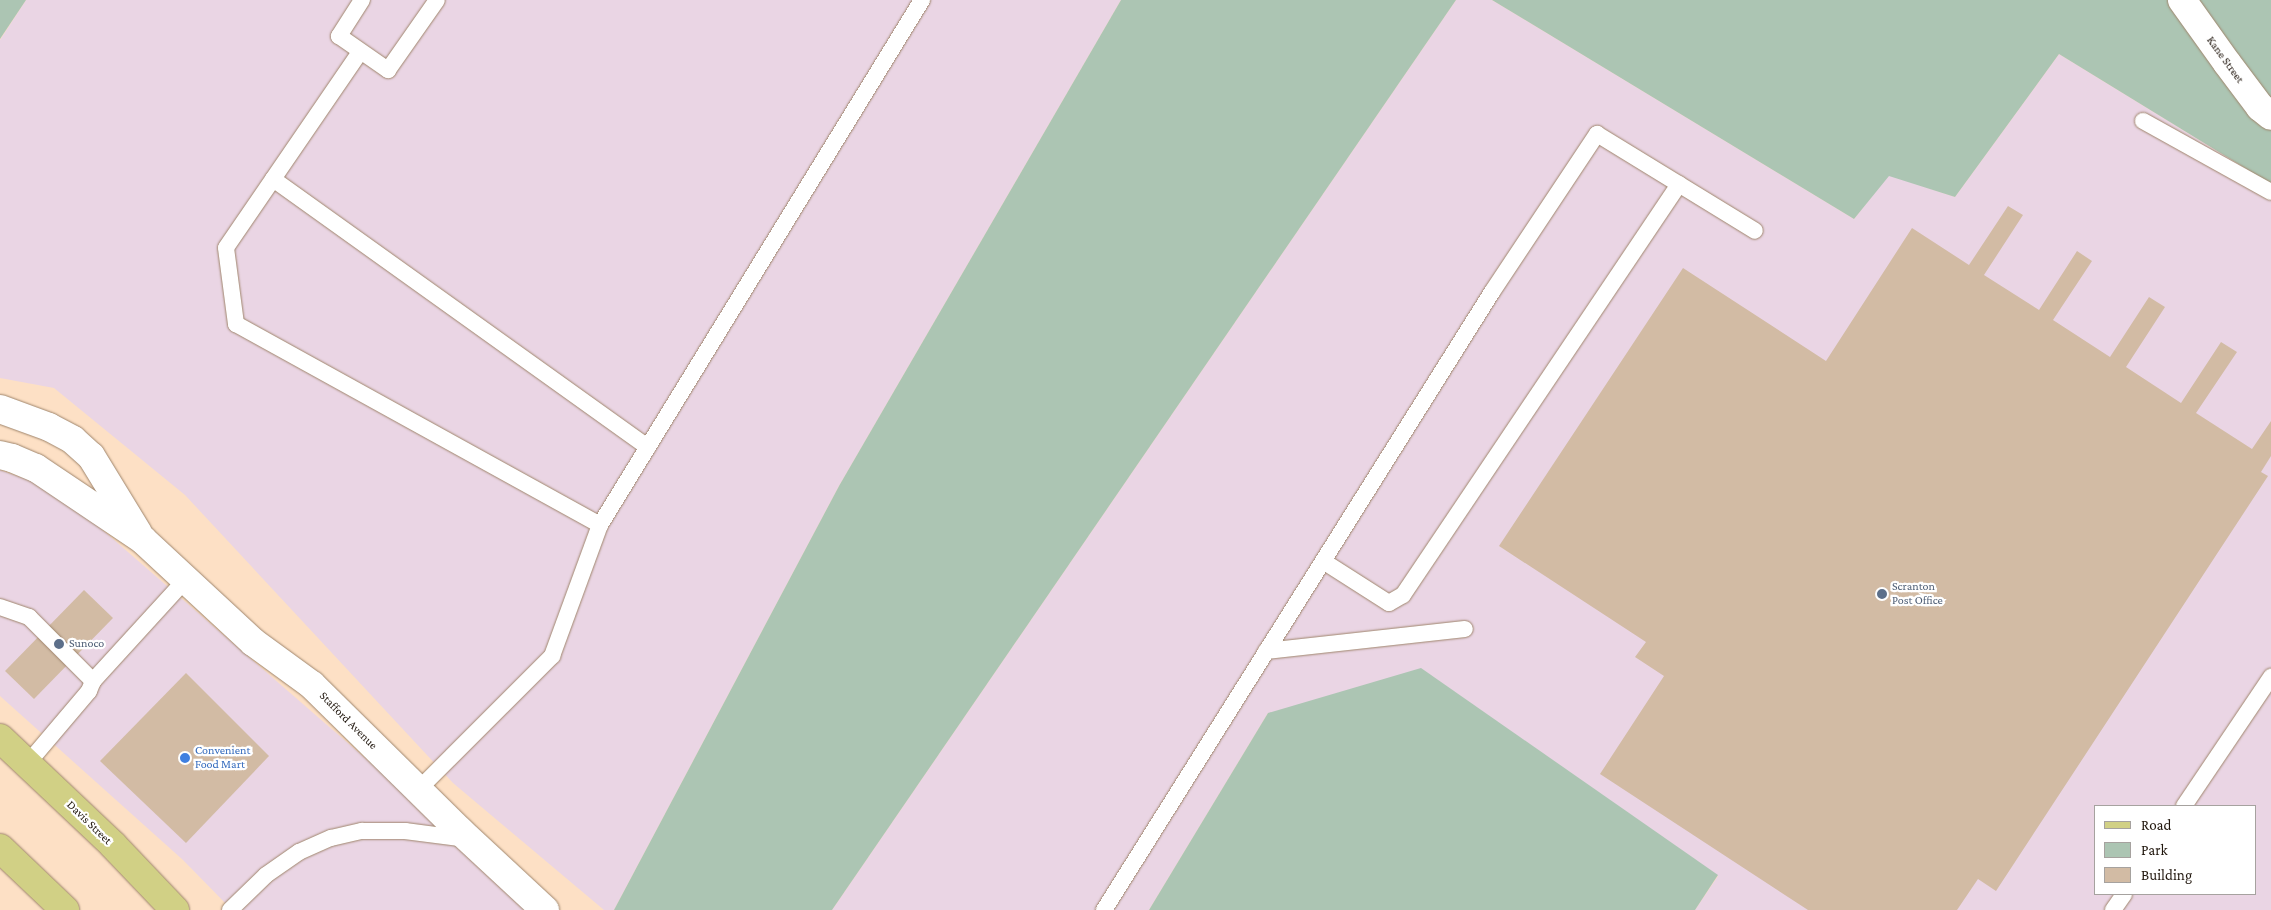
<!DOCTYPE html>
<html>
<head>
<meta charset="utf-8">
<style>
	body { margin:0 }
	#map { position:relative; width:2271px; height:910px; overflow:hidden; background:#fde0c5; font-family:"Crimson Pro",serif }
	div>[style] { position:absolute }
	.commercial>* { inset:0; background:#ead5e4 }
	.green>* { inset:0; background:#acc5b3 }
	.building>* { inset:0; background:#d2bba4 }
	.roads { filter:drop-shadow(0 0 1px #9f856c) drop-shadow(0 0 1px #9f856c) }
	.service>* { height:16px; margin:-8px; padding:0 8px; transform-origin:8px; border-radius:8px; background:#fff }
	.minor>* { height:28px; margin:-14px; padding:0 14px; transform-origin:14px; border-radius:14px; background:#fff }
	.tertiary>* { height:28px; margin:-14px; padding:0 14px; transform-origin:14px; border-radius:14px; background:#fff }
	.primary>* { height:28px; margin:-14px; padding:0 14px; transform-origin:14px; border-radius:14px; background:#d1d085 }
	.dots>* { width:14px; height:14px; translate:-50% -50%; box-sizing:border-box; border:2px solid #fff; border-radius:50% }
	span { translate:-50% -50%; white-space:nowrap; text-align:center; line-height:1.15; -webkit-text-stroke:4.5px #fff; paint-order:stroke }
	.street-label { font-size:12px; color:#21170e }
	.service-label { font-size:12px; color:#4e5e75 }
	.left { translate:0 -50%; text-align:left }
	.shop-label { font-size:12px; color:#366cbe }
	.legend { position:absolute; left:2094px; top:805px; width:162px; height:90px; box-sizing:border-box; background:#fff; border:1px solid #a6a29f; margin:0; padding:6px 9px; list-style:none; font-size:15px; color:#21170e }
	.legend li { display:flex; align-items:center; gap:10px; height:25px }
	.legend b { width:25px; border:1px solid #a6a29f }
</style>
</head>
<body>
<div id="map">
	<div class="commercial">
		<i style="clip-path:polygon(26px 0,1121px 0,839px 486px,614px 910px,604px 910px,453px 783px,185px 495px,54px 388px,0 378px,0 40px)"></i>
		<i style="clip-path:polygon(evenodd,1456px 0,1492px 0,1854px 219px,1889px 175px,1955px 197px,2059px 54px,2271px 184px,2271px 910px,1695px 910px,1718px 876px,1268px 713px,1149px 910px,832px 910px,1456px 0,2095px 806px,2255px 806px,2255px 894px,2095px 894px,2095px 806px)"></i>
		<i style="clip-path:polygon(0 470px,37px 483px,90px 519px,540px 910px,232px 910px,183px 860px,0 696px)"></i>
	</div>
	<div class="green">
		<i style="clip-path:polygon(0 0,26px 0,0 39px)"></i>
		<i style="clip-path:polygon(1121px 0,1456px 0,832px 910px,614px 910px,839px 486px)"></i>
		<i style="clip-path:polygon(1492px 0,2271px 0,2271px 184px,2059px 54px,1955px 197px,1889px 176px,1854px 219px)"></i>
		<i style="clip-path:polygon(1421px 668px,1718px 875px,1695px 910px,1149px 910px,1268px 713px)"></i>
	</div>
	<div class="building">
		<i style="clip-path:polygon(2008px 206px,2023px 215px,1984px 275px,2039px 310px,2077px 251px,2092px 261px,2053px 320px,2110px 357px,2149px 297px,2165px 307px,2126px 367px,2181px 403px,2221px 342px,2237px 352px,2196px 413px,2252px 449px,2271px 421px,2271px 456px,2261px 472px,2268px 476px,1996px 891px,1978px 879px,1957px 910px,1808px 910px,1600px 774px,1664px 676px,1635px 657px,1646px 642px,1499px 546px,1683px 268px,1826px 361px,1912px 228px,1969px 265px)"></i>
		<i style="clip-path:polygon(84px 590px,113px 618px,34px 699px,5px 671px)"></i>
		<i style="clip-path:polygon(186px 673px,269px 756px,186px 843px,100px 761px)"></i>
	</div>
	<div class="roads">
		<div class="service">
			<i style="left:362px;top:0;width:43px;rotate:122.6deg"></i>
			<i style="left:339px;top:36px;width:60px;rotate:34.8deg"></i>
			<i style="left:388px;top:70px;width:85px;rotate:-55deg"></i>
			<i style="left:360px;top:52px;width:237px;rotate:124.4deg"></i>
			<i style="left:226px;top:248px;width:77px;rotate:82.5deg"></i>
			<i style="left:236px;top:324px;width:416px;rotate:28.9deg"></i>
			<i style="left:2143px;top:121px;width:146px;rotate:29deg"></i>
			<i style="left:273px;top:179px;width:461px;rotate:35.6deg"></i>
			<i style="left:1323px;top:561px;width:78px;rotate:32.5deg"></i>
			<i style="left:1389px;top:603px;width:16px;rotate:-30deg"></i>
			<i style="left:1403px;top:595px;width:495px;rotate:-56.1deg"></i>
			<i style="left:0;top:607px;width:31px;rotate:19deg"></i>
			<i style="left:29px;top:617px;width:91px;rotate:45deg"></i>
			<i style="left:93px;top:681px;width:11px;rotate:112deg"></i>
			<i style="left:89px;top:691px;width:96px;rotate:130.3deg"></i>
			<i style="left:1266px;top:651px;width:200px;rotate:-6.3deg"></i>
			<i style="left:93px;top:681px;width:138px;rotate:-47.6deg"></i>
			<i style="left:418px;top:790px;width:190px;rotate:-45deg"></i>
			<i style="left:552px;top:656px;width:140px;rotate:-69.9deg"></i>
			<i style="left:600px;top:525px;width:616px;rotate:-58.48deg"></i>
			<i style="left:2184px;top:806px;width:156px;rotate:-56deg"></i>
			<i style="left:230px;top:910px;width:50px;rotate:-44.2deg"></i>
			<i style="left:266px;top:875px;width:40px;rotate:-34.9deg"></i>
			<i style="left:299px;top:852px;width:35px;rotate:-24deg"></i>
			<i style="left:331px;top:838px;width:32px;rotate:-13deg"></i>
			<i style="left:362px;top:831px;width:43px"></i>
			<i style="left:405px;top:831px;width:63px;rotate:7.4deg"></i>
			<i style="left:1104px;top:910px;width:730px;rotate:-57.88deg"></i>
			<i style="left:1492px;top:292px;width:190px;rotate:-56.4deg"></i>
			<i style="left:1597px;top:134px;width:185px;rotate:31.5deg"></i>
			<i style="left:2113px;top:910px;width:19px;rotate:-55deg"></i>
		</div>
		<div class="minor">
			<i style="left:2182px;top:0;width:77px;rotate:54.5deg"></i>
			<i style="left:2227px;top:63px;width:55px;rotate:53.1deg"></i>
			<i style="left:2260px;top:107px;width:14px;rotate:39deg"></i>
		</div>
		<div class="tertiary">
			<i style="left:0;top:409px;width:52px;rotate:20.2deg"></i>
			<i style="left:49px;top:427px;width:27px;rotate:28deg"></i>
			<i style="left:73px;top:440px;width:24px;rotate:42deg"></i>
			<i style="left:91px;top:456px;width:90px;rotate:58.6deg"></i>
			<i style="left:0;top:455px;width:12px;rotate:14deg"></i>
			<i style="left:12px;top:458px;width:26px;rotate:23deg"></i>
			<i style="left:36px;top:468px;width:129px;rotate:33.9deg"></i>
			<i style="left:143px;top:540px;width:150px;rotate:42.8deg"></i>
			<i style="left:253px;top:642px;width:73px;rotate:36.1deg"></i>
			<i style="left:312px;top:685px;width:208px;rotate:44.6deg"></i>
			<i style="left:460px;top:831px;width:116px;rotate:42.9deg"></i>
		</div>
		<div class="primary">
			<i style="left:0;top:738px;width:156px;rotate:43.4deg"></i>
			<i style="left:113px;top:845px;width:90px;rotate:46.4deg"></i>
			<i style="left:0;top:848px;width:90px;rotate:43.6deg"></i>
		</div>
	</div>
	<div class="dots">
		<i style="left:1882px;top:594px;background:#5c6f8a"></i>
		<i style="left:59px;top:644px;background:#5c6f8a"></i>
		<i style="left:185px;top:758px;background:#3f7fe0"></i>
	</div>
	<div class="street-label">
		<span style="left:2225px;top:60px;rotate:54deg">Kane Street</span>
		<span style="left:348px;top:721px;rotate:45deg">Stafford Avenue</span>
		<span style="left:89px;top:823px;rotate:44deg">Davis Street</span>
	</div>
	<div class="service-label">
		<span class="left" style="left:1892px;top:594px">Scranton<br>Post Office</span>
		<span class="left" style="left:69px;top:644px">Sunoco</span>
	</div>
	<div class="shop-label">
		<span class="left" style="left:195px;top:758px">Convenient<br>Food Mart</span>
	</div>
	<ul class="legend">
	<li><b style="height:6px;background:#d1d085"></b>Road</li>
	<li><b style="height:14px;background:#acc5b3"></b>Park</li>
	<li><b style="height:14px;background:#d2bba4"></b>Building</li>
	</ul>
</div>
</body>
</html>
